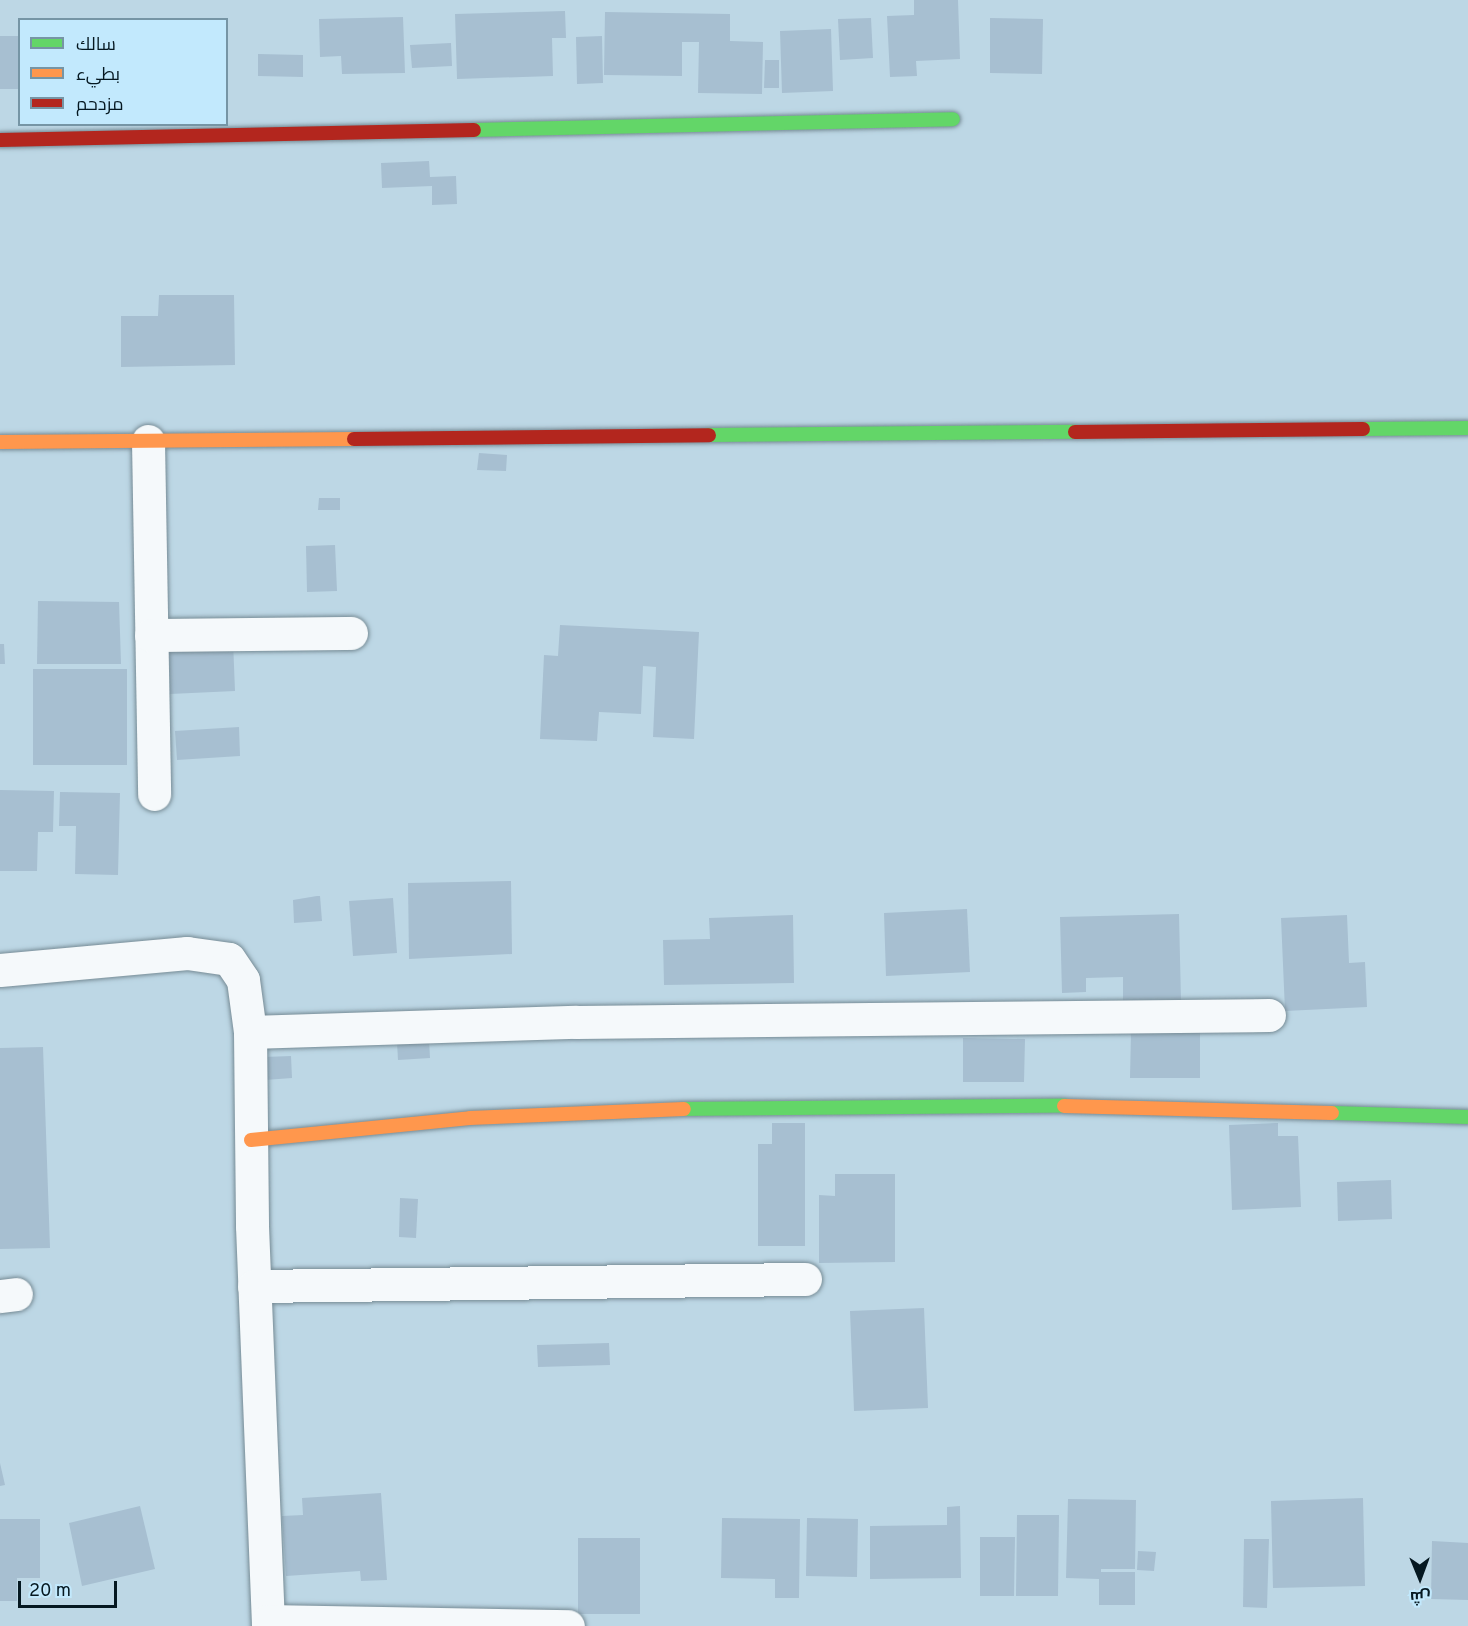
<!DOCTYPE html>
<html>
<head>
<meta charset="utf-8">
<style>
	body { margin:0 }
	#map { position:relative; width:1468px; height:1626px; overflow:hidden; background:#bdd7e5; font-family:Overpass,Cairo,sans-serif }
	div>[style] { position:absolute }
	.building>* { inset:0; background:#a7bfd1 }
	.roads { filter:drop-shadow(0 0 2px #768b95) drop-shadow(0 0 2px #768b95) }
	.street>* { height:33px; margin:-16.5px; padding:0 16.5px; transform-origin:16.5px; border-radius:16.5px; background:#f5f9fb }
	.fast>* { height:14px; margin:-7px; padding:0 7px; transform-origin:7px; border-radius:7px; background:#63d668 }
	.slow>* { height:14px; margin:-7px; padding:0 7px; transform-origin:7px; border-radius:7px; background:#ff974d }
	.jam>* { height:14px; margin:-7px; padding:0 7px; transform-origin:7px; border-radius:7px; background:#b3261e }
	span { translate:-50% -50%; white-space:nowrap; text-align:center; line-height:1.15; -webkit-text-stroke:4.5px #c2e9fd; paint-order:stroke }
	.legend { position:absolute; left:18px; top:18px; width:210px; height:108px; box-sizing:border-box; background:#c2e9fd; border:2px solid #7695a5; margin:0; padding:8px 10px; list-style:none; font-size:18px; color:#051821 }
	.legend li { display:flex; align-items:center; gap:12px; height:30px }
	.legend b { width:30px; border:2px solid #7695a5 }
	.north { position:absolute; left:1390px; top:1548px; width:60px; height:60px; -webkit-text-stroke:4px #c2e9fd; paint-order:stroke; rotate:179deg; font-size:16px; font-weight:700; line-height:24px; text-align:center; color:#051821 }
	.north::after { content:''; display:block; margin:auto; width:21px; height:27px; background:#051821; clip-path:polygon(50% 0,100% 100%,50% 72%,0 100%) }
	.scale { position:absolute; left:18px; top:1581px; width:99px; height:27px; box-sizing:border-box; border:3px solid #051821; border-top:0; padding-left:8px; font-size:18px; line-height:21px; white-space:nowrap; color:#051821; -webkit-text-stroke:4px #c2e9fd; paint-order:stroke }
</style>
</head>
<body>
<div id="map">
	<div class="building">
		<i style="clip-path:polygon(914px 0,958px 0,960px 59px,916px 61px,917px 76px,890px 77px,887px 16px,914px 15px)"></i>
		<i style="clip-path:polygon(565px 11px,566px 38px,552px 38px,553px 76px,457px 79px,455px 14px)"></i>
		<i style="clip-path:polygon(605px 12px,730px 14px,730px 41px,763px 42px,762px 94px,698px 93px,699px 42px,682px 42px,682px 76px,604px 75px)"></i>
		<i style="clip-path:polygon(403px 17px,405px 73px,342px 74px,341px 56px,320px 57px,319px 19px)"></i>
		<i style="clip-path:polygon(871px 18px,873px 58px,840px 60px,838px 19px)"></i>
		<i style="clip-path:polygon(990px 18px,1043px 19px,1042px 74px,990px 73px)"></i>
		<i style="clip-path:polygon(831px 29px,833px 91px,782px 93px,780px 31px)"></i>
		<i style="clip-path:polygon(0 36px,20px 36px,20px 89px,0 89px)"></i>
		<i style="clip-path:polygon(602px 36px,603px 83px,577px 84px,576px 37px)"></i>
		<i style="clip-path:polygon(451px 43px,452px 66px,412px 68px,410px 45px)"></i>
		<i style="clip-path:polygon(258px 54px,303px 55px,303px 77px,258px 76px)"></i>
		<i style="clip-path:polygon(765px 60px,779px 60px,779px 88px,764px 88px)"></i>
		<i style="clip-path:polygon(429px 161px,430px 177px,456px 176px,457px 204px,432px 205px,432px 186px,382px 188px,381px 163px)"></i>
		<i style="clip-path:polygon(159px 295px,234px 295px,235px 365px,121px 367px,121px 316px,158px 316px)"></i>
		<i style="clip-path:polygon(479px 453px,507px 455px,506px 471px,477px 470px)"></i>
		<i style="clip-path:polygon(319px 498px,340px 498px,340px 510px,318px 510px)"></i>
		<i style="clip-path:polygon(335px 545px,337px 591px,307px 592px,306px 546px)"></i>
		<i style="clip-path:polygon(38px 601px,119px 602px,121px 664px,37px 664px)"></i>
		<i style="clip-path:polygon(560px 625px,699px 632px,694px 739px,653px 737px,656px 667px,643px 666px,641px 714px,599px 712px,597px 741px,540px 739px,544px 655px,558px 656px)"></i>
		<i style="clip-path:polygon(233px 641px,235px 691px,170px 694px,169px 643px)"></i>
		<i style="clip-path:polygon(0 644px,4px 644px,5px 664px,0 664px)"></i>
		<i style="clip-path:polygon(33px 669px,127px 669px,127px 765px,33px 765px)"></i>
		<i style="clip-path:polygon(239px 727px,240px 756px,177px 760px,175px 731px)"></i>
		<i style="clip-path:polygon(0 790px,54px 791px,53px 832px,38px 832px,37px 871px,0 871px)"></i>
		<i style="clip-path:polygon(60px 792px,120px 793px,118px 875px,75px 874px,76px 826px,59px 826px)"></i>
		<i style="clip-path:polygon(511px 881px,512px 954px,409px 959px,408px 883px)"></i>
		<i style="clip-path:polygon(317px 896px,320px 896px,322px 921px,294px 923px,293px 900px)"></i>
		<i style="clip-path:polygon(393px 898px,397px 953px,353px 956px,349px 901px)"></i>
		<i style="clip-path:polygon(967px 909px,970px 972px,886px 976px,884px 913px)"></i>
		<i style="clip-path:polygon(1179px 914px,1181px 1002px,1123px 1003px,1123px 977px,1086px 978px,1086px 992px,1062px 993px,1060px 917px)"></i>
		<i style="clip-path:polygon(793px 915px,794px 983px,664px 985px,663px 940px,710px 939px,709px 918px)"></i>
		<i style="clip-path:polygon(1347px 915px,1349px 963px,1365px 962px,1367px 1007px,1285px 1011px,1281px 918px)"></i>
		<i style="clip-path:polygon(1131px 1033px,1200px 1033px,1200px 1078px,1130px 1078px)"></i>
		<i style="clip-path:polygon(963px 1038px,1025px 1039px,1024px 1082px,963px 1082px)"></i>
		<i style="clip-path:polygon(429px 1040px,430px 1058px,398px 1060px,397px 1042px)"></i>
		<i style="clip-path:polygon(43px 1047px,50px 1248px,0 1249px,0 1048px)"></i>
		<i style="clip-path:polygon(291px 1056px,292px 1078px,265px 1080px,264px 1057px)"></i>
		<i style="clip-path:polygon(772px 1123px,805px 1123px,805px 1246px,758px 1246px,758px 1144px,772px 1144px)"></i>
		<i style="clip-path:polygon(1278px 1123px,1278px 1136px,1298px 1136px,1301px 1207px,1232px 1210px,1229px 1125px)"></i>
		<i style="clip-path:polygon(835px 1174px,895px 1174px,895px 1262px,819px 1263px,819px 1195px,835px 1196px)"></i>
		<i style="clip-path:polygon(1391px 1180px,1392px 1219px,1338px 1221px,1337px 1182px)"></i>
		<i style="clip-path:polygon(400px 1198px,418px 1199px,416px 1238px,399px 1237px)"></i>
		<i style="clip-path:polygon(924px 1308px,928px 1408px,854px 1411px,850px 1311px)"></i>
		<i style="clip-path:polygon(609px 1343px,610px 1365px,538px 1367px,537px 1345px)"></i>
		<i style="clip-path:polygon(0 1463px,5px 1485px,0 1486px)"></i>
		<i style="clip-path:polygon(381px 1493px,387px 1580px,361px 1581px,360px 1571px,286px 1576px,282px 1516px,303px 1515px,302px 1498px)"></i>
		<i style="clip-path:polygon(1363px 1498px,1365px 1586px,1273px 1588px,1271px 1501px)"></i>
		<i style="clip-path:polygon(1068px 1499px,1136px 1500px,1135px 1569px,1101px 1569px,1101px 1572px,1135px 1572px,1135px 1605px,1099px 1605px,1099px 1579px,1066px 1578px)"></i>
		<i style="clip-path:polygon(140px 1506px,155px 1569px,82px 1586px,69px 1523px)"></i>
		<i style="clip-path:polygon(960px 1506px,961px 1578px,870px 1579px,870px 1526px,947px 1525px,947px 1507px)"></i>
		<i style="clip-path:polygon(1017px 1515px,1059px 1515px,1058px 1596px,1016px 1596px)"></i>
		<i style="clip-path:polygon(722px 1518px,800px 1519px,799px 1598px,775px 1598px,775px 1579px,721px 1578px)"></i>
		<i style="clip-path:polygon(807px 1518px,858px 1519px,857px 1577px,806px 1576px)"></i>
		<i style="clip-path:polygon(0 1519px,40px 1519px,40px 1578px,17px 1578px,17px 1601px,0 1601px)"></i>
		<i style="clip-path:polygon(980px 1537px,1015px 1537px,1014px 1596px,980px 1596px)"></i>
		<i style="clip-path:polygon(578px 1538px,640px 1538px,640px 1614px,578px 1614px)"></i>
		<i style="clip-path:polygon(1244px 1539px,1269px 1539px,1267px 1608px,1243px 1607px)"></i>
		<i style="clip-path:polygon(1432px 1541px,1468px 1543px,1468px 1600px,1431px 1599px)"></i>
		<i style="clip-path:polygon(1138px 1551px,1156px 1552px,1154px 1571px,1137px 1570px)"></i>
	</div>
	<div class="roads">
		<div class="street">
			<i style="left:148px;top:441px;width:353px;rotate:89deg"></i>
			<i style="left:151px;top:635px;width:200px;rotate:-0.6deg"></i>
			<i style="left:0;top:970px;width:188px;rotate:-5.2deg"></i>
			<i style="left:187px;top:953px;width:42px;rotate:8.1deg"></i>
			<i style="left:229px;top:959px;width:25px;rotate:56deg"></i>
			<i style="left:243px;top:980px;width:52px;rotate:82.3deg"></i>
			<i style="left:250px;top:1032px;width:194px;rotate:89.4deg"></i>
			<i style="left:252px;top:1226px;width:400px;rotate:87.7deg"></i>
			<i style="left:250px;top:1032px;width:326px;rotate:-1.8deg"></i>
			<i style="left:576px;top:1022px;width:693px;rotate:-0.58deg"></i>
			<i style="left:254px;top:1286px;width:551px;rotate:-0.73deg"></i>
			<i style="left:0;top:1296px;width:16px;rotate:-7deg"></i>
			<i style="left:268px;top:1621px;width:300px;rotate:1deg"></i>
		</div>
		<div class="fast">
			<i style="left:474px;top:130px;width:479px;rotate:-1.3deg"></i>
			<i style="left:1363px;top:429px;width:105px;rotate:-0.5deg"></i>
			<i style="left:709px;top:435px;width:366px;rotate:-0.5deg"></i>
			<i style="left:684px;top:1109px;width:380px;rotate:-0.5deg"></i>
			<i style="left:1332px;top:1113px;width:136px;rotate:1.7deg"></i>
		</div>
		<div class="slow">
			<i style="left:0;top:442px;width:354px;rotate:-0.5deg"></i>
			<i style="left:1064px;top:1106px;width:268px;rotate:1.5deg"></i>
			<i style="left:251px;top:1140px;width:220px;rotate:-5.7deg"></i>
			<i style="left:470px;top:1118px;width:214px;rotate:-2.4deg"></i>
		</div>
		<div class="jam">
			<i style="left:0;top:140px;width:474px;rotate:-1.2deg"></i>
			<i style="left:1075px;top:432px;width:288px;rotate:-0.6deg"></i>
			<i style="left:354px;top:439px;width:355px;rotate:-0.6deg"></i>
		</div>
	</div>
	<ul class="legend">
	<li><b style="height:8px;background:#63d668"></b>سالك</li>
	<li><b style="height:8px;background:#ff974d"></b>بطيء</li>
	<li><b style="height:8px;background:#b3261e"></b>مزدحم</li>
	</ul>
	<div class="north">ش</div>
	<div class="scale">20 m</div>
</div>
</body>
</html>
